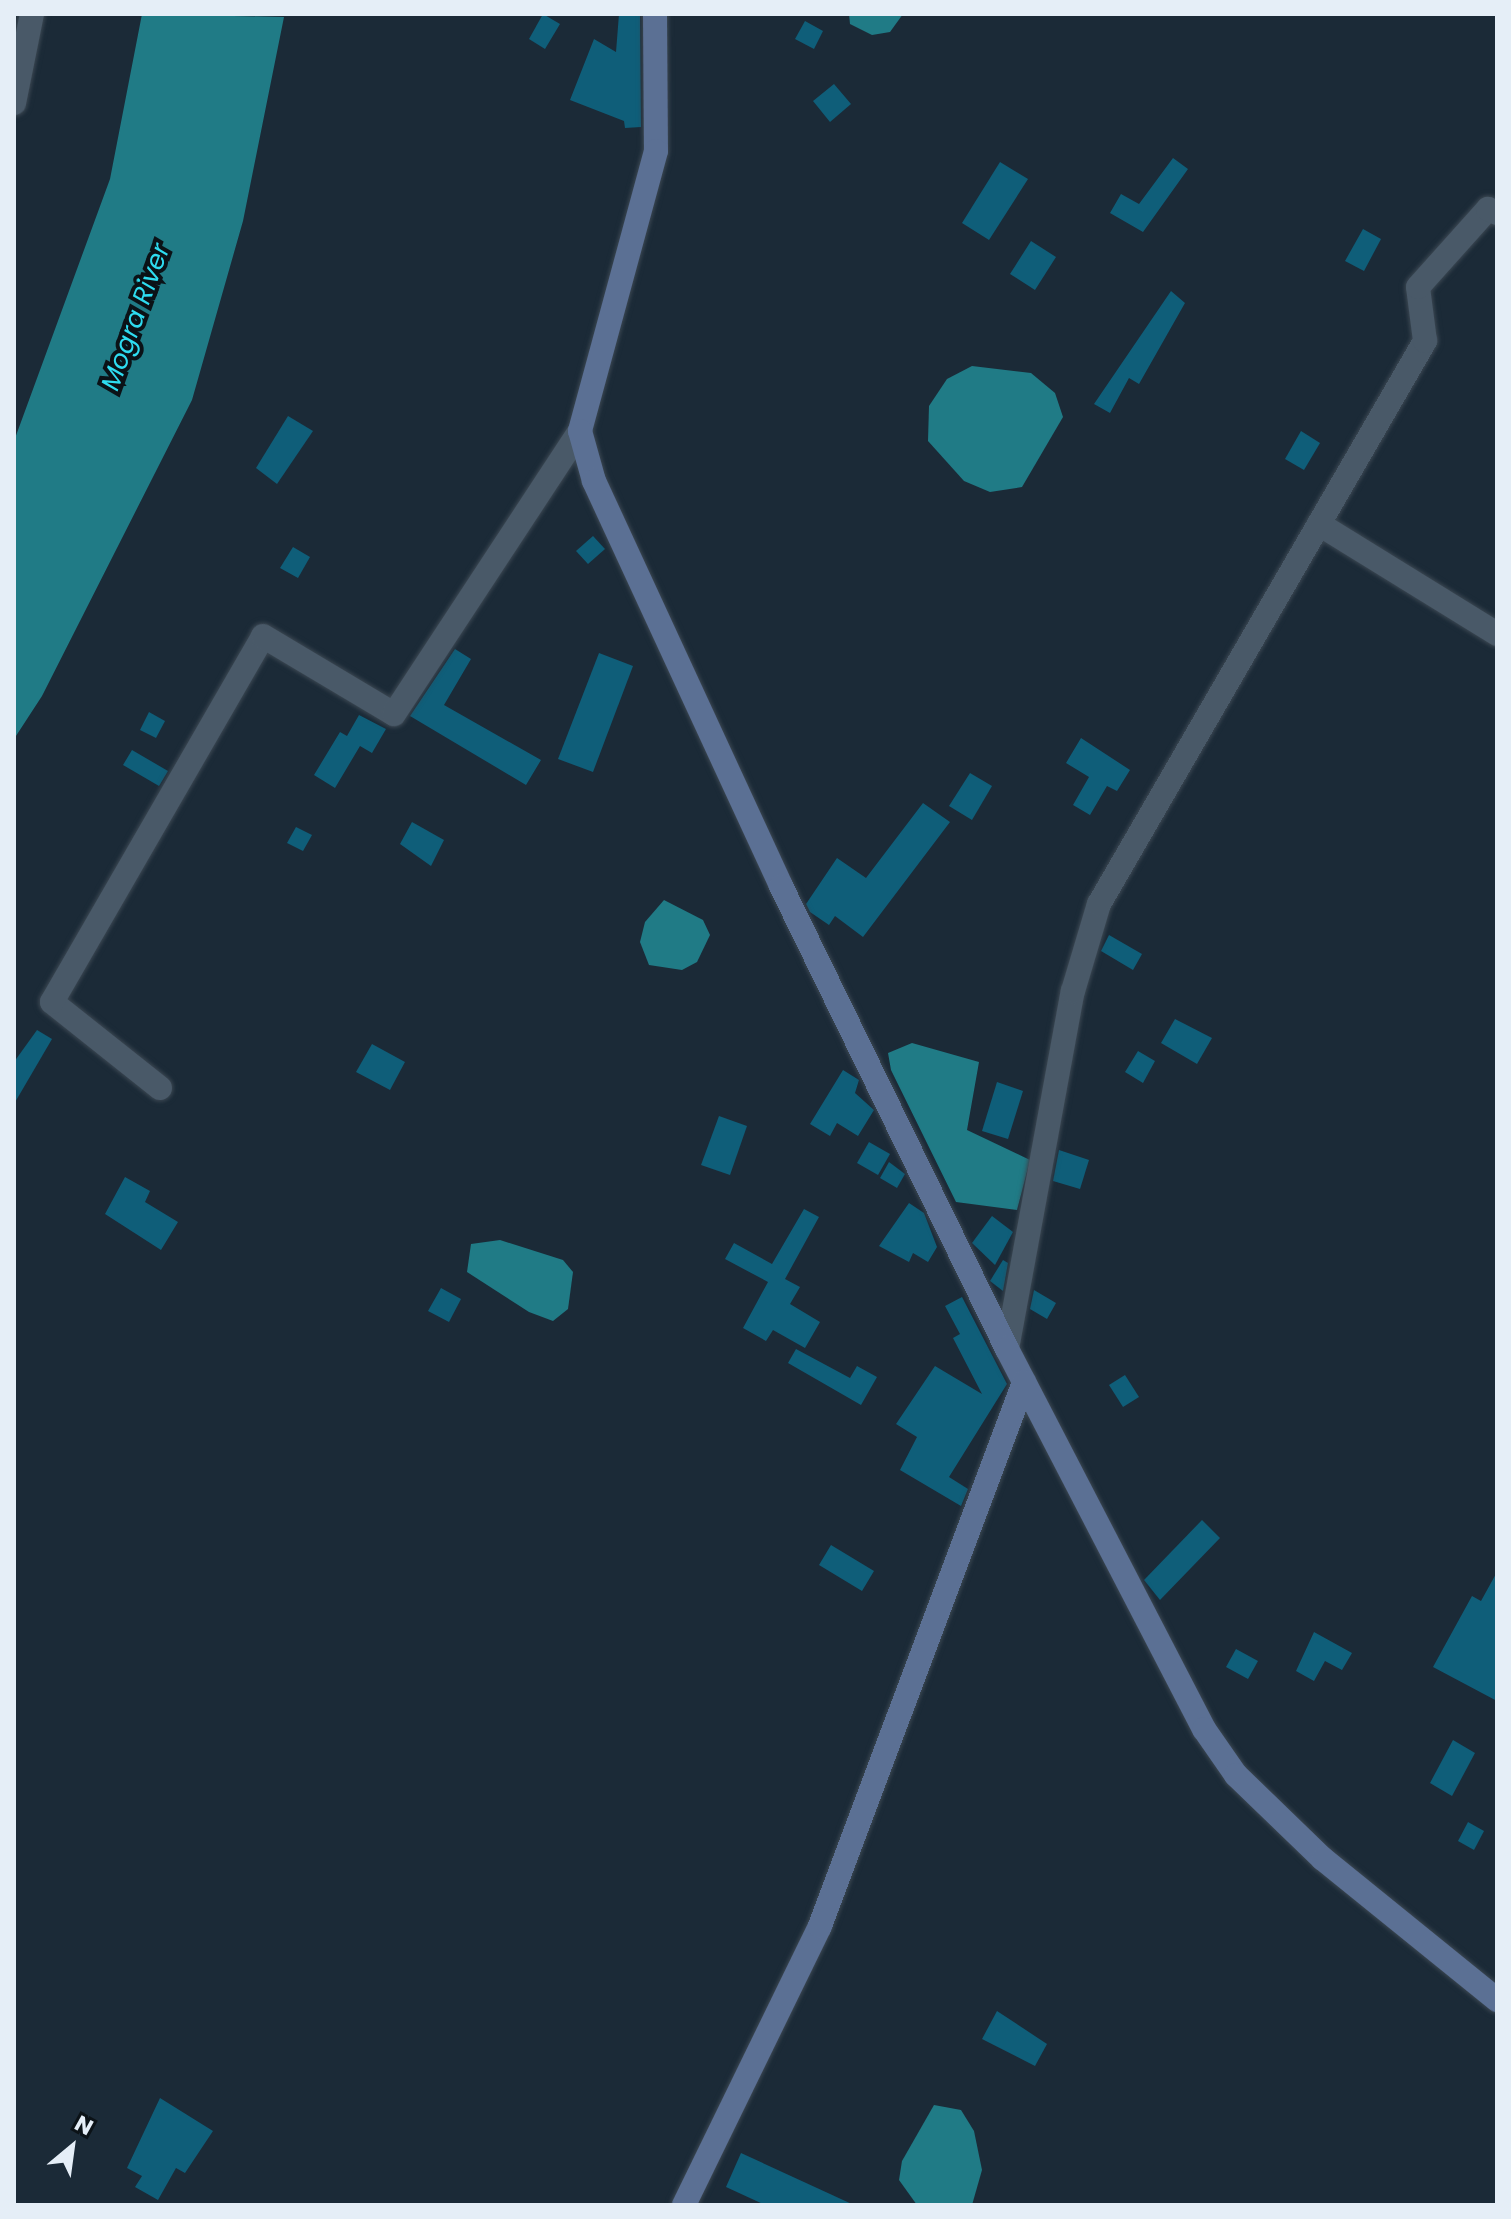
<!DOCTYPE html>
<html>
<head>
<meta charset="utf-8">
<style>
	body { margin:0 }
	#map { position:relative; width:1511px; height:2219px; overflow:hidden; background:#1b2a37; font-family:Poppins,sans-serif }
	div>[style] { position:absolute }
	.water>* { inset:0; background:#207b86 }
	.building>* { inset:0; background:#0f5e79 }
	.roads { filter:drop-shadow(0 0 2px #3b4752) drop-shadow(0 0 2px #3b4752) }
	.street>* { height:24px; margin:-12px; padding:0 12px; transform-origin:12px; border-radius:12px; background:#495968 }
	.secondary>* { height:24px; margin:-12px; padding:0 12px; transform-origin:12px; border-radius:12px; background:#5b7094 }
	span { translate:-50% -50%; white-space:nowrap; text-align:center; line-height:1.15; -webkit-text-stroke:8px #0b1217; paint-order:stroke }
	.water-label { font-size:26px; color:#2edcf0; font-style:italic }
	.frame { position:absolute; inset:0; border:16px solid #e5eef7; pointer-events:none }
	.north { position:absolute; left:32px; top:2107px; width:80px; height:80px; -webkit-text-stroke:6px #0b1217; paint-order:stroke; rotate:29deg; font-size:22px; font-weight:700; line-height:32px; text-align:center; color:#e5eef7 }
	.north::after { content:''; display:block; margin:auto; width:28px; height:36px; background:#e5eef7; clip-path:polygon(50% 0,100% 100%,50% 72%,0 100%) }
</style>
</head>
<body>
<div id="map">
	<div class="water">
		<i style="clip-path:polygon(142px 14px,284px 17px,243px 221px,192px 400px,42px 696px,14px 739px,14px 441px,110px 179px)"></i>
		<i style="clip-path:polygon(849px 14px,903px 14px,890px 32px,872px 35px,850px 24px)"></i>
		<i style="clip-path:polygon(972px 366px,1031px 373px,1055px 393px,1063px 417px,1022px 487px,990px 492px,964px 481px,928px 441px,929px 406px,947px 379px)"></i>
		<i style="clip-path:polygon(664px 900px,703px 920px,710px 935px,697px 962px,682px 970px,649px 965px,640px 942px,645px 922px)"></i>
		<i style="clip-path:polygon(912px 1043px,979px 1062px,967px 1130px,1030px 1160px,1017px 1210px,956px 1202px,891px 1070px,888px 1053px)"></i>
		<i style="clip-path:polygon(500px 1240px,563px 1260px,573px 1272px,568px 1309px,553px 1321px,529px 1312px,467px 1272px,471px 1244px)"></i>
		<i style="clip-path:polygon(934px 2105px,961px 2110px,974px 2131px,982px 2170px,972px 2205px,917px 2205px,899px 2180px,902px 2161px)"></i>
	</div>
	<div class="building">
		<i style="clip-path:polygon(543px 14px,560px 24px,545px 49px,529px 39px)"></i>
		<i style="clip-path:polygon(619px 14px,640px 14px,641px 127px,625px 128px,624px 121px,570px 100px,594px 39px,616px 52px)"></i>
		<i style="clip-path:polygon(805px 21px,823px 31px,814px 49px,795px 39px)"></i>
		<i style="clip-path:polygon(834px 84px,851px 104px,830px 122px,813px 101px)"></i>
		<i style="clip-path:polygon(1173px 158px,1188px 169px,1143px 232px,1110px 213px,1121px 194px,1139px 204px)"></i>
		<i style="clip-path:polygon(1000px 162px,1028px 179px,989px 240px,962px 223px)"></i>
		<i style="clip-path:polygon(1363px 229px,1381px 239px,1364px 271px,1345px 261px)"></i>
		<i style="clip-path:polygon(1031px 241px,1056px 257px,1035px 290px,1010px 274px)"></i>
		<i style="clip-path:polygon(1171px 291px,1185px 303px,1139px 384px,1129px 378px,1110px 413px,1094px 404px)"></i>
		<i style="clip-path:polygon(288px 416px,313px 431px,277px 484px,256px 468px)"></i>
		<i style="clip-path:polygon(1301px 431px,1320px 443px,1304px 470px,1285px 459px)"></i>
		<i style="clip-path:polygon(593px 536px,605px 549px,588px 564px,576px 551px)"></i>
		<i style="clip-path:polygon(293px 547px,310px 557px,298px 578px,280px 568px)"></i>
		<i style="clip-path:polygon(455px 649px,471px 659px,444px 705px,541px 760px,526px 785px,410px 716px)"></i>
		<i style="clip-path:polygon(599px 653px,633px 666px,593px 772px,558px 759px)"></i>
		<i style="clip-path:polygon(149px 712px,165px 721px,156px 738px,140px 730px)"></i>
		<i style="clip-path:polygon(359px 715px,386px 729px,372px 753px,360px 746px,335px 788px,314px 775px,340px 732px,347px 736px)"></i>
		<i style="clip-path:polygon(1081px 738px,1130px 770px,1117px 791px,1107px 786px,1090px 815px,1073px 805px,1089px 777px,1066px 763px)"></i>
		<i style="clip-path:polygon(132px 750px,168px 771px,159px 786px,123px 765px)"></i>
		<i style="clip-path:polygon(970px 773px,992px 786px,972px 820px,949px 806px)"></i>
		<i style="clip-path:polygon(923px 803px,950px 822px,863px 937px,835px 916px,829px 925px,810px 912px,806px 904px,837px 858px,866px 878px)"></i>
		<i style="clip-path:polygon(412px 822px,444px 840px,431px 866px,400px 844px)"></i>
		<i style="clip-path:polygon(296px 827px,312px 835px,303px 851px,287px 843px)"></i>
		<i style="clip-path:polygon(1109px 935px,1142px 954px,1133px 970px,1101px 951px)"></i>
		<i style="clip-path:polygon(1175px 1019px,1212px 1038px,1197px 1064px,1161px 1043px)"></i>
		<i style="clip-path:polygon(37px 1030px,52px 1039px,14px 1104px,14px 1062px)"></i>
		<i style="clip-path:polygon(372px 1044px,405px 1062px,390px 1090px,356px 1072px)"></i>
		<i style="clip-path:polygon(1138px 1051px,1155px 1061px,1143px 1083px,1125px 1072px)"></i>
		<i style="clip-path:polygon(843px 1070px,859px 1080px,855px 1093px,874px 1110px,858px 1136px,837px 1123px,830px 1136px,810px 1124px)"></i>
		<i style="clip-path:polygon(997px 1082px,1023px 1091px,1008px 1139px,982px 1131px)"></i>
		<i style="clip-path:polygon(719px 1116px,747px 1126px,730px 1175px,701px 1165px)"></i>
		<i style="clip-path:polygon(869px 1142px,890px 1154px,878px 1175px,857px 1163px)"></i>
		<i style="clip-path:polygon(1059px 1150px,1089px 1160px,1080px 1189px,1053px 1181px)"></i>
		<i style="clip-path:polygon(889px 1162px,905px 1174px,897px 1188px,880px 1178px)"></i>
		<i style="clip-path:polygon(125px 1177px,150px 1191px,145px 1202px,178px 1222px,161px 1250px,105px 1214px)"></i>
		<i style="clip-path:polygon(909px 1203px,924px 1213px,937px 1247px,928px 1262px,913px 1253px,909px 1262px,879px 1246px)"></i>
		<i style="clip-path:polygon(804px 1209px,819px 1217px,785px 1279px,800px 1287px,790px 1304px,820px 1322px,805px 1348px,773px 1330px,766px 1341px,743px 1328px,768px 1282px,725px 1259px,734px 1243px,772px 1264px)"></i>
		<i style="clip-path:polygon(992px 1216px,1013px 1232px,995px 1265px,972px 1243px)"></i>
		<i style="clip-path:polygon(1003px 1260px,1008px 1263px,1003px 1291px,990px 1281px)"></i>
		<i style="clip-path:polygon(441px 1288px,461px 1299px,449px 1322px,428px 1311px)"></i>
		<i style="clip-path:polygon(1034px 1290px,1056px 1303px,1047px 1319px,1030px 1309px)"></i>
		<i style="clip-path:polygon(962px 1297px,1007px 1384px,949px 1477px,968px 1489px,961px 1506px,900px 1470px,917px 1437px,896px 1424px,935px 1366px,982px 1394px,953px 1338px,960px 1334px,945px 1306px)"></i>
		<i style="clip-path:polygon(796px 1349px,850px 1378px,857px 1366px,877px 1377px,861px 1405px,788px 1363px)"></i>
		<i style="clip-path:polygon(1125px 1375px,1139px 1397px,1123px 1407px,1109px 1385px)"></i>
		<i style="clip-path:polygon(1202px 1520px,1220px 1538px,1160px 1600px,1144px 1580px)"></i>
		<i style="clip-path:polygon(831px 1545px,874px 1571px,862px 1591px,819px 1565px)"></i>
		<i style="clip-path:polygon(1497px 1572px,1497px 1701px,1433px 1667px,1472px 1596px,1481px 1601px)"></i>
		<i style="clip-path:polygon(1314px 1632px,1352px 1653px,1342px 1670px,1325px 1661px,1314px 1681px,1296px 1671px)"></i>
		<i style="clip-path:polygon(1236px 1649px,1258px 1661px,1248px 1679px,1226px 1667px)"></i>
		<i style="clip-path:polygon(1453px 1740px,1475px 1753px,1452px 1796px,1430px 1783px)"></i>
		<i style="clip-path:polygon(1468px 1822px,1484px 1831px,1474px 1850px,1458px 1841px)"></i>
		<i style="clip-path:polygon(997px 2011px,1047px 2044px,1035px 2066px,982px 2039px)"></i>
		<i style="clip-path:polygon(160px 2098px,213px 2131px,185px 2173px,176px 2168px,158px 2200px,135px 2187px,142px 2176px,127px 2168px)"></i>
		<i style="clip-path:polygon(741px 2153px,854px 2205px,765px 2205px,726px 2187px)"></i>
	</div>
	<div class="roads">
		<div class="street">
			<i style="left:14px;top:103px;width:91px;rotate:-78.6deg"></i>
			<i style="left:1319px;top:524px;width:209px;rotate:31.7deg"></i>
			<i style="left:160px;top:1088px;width:138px;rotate:-141.5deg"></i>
			<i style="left:52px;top:1002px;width:422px;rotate:-60deg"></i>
			<i style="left:263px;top:636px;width:152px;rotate:30.8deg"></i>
			<i style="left:394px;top:714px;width:339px;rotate:-56.7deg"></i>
			<i style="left:1007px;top:1349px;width:364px;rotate:-79.6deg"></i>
			<i style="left:1073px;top:991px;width:91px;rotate:-73.4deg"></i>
			<i style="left:1099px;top:904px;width:651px;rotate:-59.93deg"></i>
			<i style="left:1425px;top:341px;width:54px;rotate:-97.4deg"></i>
			<i style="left:1418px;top:287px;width:105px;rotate:-48.1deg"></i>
			<i style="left:1488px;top:209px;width:10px;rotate:24deg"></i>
		</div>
		<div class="secondary">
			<i style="left:655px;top:14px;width:137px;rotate:89.6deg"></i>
			<i style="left:656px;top:151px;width:290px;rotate:105.2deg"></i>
			<i style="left:580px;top:431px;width:52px;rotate:74.4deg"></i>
			<i style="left:594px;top:481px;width:446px;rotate:65.2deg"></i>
			<i style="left:781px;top:886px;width:515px;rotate:63.98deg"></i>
			<i style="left:1007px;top:1349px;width:428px;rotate:62.6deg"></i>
			<i style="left:1204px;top:1729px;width:56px;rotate:55.2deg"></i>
			<i style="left:1236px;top:1775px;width:121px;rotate:44deg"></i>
			<i style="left:1323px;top:1859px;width:224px;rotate:39deg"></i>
			<i style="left:684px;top:2205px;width:310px;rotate:-64deg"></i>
			<i style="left:820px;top:1926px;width:581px;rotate:-69.44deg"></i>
		</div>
	</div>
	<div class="water-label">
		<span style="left:136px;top:317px;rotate:-70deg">Mogra River</span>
	</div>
	<div class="frame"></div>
	<div class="north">N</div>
</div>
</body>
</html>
